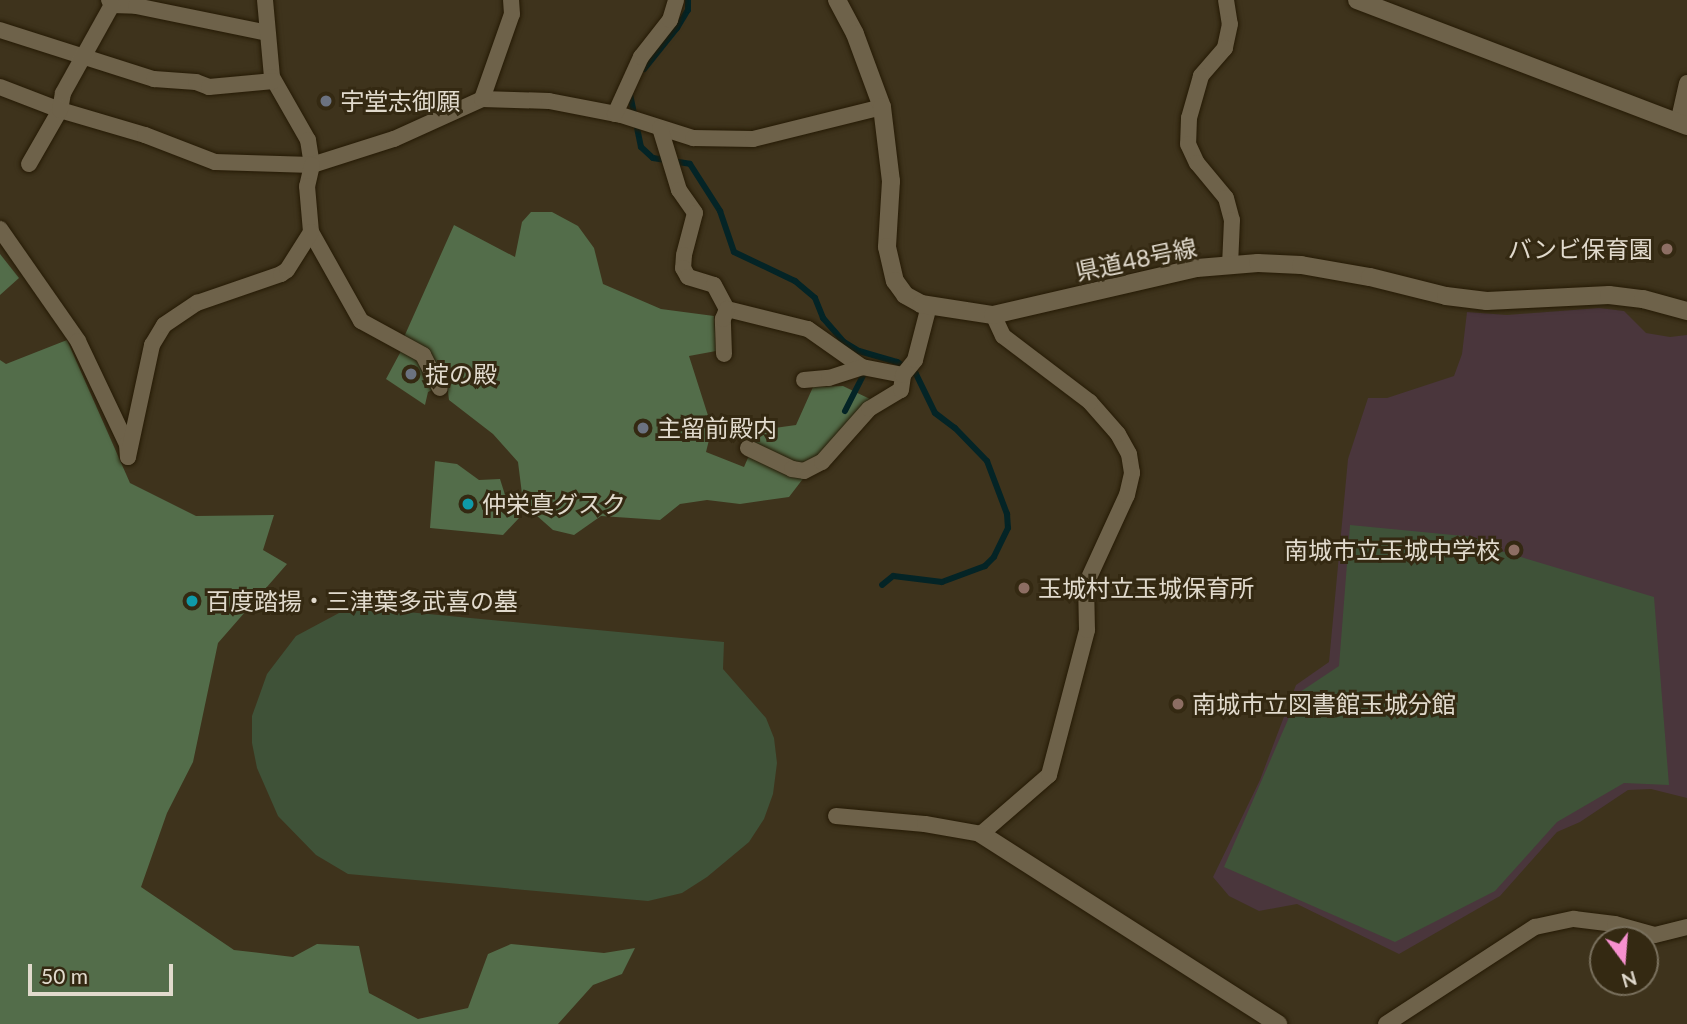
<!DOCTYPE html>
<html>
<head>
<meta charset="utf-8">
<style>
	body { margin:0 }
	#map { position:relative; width:1687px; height:1024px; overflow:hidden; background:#3e331c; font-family:Lato,"Noto Sans JP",sans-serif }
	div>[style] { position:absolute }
	.education>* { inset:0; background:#4a363c }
	.green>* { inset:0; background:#3f5238 }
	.forest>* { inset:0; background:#536d4a }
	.stream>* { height:6px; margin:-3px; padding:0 3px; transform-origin:3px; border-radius:3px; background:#042426 }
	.roads { filter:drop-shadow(0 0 2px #251a05) drop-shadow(0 0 2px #251a05) }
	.minor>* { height:16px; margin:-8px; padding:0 8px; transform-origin:8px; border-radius:8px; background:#6e624a }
	.tertiary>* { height:18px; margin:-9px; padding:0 9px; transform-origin:9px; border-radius:9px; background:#6e624a }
	.secondary>* { height:18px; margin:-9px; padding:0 9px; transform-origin:9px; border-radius:9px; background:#6e624a }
	.dots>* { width:19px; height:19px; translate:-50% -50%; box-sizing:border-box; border:4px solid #342912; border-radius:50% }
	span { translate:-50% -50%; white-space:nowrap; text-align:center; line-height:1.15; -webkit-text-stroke:6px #342912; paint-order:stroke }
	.poi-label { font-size:24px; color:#e1dacd }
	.left { translate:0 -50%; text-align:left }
	.right { translate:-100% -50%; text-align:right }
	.street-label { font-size:24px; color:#e1dacd }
	.north { position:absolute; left:1589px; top:926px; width:70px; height:70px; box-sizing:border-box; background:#342912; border:2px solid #79705d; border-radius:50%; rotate:164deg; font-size:19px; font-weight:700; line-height:28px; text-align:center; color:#e1dacd }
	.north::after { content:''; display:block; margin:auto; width:24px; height:32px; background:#f690cf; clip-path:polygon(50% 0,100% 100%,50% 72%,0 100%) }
	.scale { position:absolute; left:28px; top:964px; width:145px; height:32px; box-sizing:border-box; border:4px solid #e1dacd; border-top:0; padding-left:9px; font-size:21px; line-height:24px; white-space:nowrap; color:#e1dacd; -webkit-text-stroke:5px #342912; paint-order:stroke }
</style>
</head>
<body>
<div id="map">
	<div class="education">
		<i style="clip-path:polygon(1599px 308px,1624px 311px,1646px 333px,1670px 337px,1687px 335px,1687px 798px,1651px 789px,1628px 790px,1580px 822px,1557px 832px,1500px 896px,1399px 954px,1297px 904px,1259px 911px,1229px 896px,1213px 877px,1260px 780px,1296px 685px,1329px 662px,1348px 459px,1368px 398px,1387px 398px,1454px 376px,1462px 354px,1467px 312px,1507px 315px)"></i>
	</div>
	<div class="green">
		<i style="clip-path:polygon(1350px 525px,1474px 537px,1491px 548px,1654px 597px,1669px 785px,1624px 783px,1557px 822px,1495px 891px,1395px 942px,1224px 867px,1300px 692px,1339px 666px)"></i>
		<i style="clip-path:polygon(365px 608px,724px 642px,723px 669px,766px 718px,774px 738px,777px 763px,773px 794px,764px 819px,749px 842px,707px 877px,682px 893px,648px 901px,348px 874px,316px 855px,278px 816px,257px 768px,252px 743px,252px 716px,267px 674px,296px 636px,339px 613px)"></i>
	</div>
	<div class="forest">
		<i style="clip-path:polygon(531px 212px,552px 212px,578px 226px,594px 248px,603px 284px,661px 309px,714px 316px,716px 351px,689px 356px,712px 428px,706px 452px,744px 467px,760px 430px,796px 425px,813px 387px,843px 386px,870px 399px,842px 428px,789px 497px,740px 504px,707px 500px,680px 504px,660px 520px,601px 516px,574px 535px,553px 530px,536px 515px,522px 494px,518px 462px,493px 434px,449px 400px,447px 384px,427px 348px,404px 337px,454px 225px,515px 257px,522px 222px)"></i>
		<i style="clip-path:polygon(0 254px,19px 278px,0 295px)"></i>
		<i style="clip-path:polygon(67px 340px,130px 483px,196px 516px,274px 515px,263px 550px,287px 564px,218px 643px,193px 762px,167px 813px,141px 887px,234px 950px,293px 957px,317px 944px,359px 946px,369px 993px,418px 1019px,468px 1008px,488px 954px,511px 944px,604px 953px,635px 948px,622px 974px,593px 985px,558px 1024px,0 1024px,0 360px,6px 364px)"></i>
		<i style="clip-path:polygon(401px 351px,417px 360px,434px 389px,428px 392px,425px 405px,386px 379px)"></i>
		<i style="clip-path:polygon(435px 461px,457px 464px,479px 480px,500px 479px,506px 498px,519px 518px,503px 535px,430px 528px)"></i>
	</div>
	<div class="stream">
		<i style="left:644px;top:69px;width:53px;rotate:-51.2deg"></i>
		<i style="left:677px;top:28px;width:21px;rotate:-59deg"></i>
		<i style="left:688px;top:10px;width:10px;rotate:-90deg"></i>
		<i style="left:630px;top:94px;width:54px;rotate:78.3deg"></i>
		<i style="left:641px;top:147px;width:16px;rotate:43deg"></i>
		<i style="left:653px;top:158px;width:37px;rotate:9deg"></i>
		<i style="left:690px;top:164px;width:56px;rotate:57.4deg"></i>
		<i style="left:720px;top:211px;width:43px;rotate:71.1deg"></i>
		<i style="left:734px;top:252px;width:68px;rotate:25.4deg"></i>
		<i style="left:795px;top:281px;width:26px;rotate:40deg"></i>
		<i style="left:815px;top:298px;width:22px;rotate:68deg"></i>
		<i style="left:823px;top:318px;width:32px;rotate:49deg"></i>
		<i style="left:844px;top:342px;width:17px;rotate:31deg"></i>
		<i style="left:859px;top:351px;width:40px;rotate:16deg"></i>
		<i style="left:897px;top:362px;width:22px;rotate:32deg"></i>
		<i style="left:916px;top:374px;width:43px;rotate:64deg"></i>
		<i style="left:935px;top:413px;width:25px;rotate:37deg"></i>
		<i style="left:955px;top:428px;width:46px;rotate:45.9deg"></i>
		<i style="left:987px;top:461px;width:57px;rotate:69.3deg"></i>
		<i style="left:1007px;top:514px;width:14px;rotate:86deg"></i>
		<i style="left:1008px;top:528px;width:32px;rotate:116deg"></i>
		<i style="left:994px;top:557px;width:13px;rotate:135deg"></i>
		<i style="left:985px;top:566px;width:46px;rotate:159.6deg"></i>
		<i style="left:942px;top:582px;width:49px;rotate:-173deg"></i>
		<i style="left:893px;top:576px;width:14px;rotate:141deg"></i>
		<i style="left:845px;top:411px;width:39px;rotate:-63deg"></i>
	</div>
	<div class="roads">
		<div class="minor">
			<i style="left:109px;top:0;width:6px;rotate:59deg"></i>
			<i style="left:112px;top:5px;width:24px;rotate:2deg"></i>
			<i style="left:136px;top:6px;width:134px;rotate:11.6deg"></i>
			<i style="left:265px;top:0;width:77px;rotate:84.8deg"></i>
			<i style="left:272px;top:77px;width:73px;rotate:60.3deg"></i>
			<i style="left:308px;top:140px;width:25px;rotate:81deg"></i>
			<i style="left:312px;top:165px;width:86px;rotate:-17.6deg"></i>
			<i style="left:394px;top:139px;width:97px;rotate:-24.4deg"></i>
			<i style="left:482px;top:99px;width:67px;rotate:1.7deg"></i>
			<i style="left:549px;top:101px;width:73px;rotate:11deg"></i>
			<i style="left:621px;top:115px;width:76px;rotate:17.7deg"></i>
			<i style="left:693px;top:138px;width:60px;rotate:1deg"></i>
			<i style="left:753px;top:139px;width:133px;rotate:-13.9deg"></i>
			<i style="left:1226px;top:0;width:24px;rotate:81deg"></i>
			<i style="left:1230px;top:24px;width:25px;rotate:102deg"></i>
			<i style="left:1225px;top:48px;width:37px;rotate:131deg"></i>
			<i style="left:1201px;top:76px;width:44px;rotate:105.9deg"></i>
			<i style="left:1189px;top:118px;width:26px;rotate:92deg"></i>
			<i style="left:1188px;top:144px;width:21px;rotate:65deg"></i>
			<i style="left:1197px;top:163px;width:45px;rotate:50.4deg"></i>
			<i style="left:1226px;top:198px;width:23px;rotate:75deg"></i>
			<i style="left:1232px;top:220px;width:45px;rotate:92.5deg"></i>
			<i style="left:0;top:30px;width:162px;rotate:17.7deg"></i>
			<i style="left:154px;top:79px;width:42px;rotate:4.1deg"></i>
			<i style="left:196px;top:82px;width:14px;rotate:21deg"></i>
			<i style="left:209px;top:87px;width:65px;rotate:-5.3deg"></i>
			<i style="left:0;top:87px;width:64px;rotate:21deg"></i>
			<i style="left:60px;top:110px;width:89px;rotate:16.4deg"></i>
			<i style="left:145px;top:135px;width:75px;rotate:21.1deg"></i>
			<i style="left:215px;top:162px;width:97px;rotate:1.8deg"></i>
			<i style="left:312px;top:165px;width:22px;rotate:103deg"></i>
			<i style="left:307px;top:186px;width:46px;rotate:85deg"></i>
			<i style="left:311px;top:232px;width:102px;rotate:60.7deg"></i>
			<i style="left:361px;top:321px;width:71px;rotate:28.7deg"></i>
			<i style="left:423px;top:355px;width:37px;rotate:63deg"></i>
			<i style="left:482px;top:99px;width:90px;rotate:-70.6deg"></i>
			<i style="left:512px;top:14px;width:14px;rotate:-94deg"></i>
			<i style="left:615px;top:114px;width:63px;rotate:-65.5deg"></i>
			<i style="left:641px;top:57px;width:47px;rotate:-51.9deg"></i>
			<i style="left:670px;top:20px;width:21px;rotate:-73deg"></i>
			<i style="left:1678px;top:123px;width:41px;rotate:-77.3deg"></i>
			<i style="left:660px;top:128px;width:65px;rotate:73deg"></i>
			<i style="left:679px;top:190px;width:28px;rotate:55deg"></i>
			<i style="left:695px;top:213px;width:43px;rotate:104.7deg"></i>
			<i style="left:684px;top:255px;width:13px;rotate:94deg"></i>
			<i style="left:683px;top:268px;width:10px;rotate:61deg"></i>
			<i style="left:688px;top:277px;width:27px;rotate:17deg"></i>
			<i style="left:714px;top:285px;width:27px;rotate:62deg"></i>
			<i style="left:727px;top:309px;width:83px;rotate:13.9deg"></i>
			<i style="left:808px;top:329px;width:66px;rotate:35.1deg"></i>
			<i style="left:862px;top:367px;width:42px;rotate:11deg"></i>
			<i style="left:29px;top:164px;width:62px;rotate:-60.1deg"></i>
			<i style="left:60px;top:110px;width:17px;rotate:-80deg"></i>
			<i style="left:63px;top:93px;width:101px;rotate:-60.9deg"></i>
			<i style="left:0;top:229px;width:136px;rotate:55.1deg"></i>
			<i style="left:78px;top:341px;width:114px;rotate:64.6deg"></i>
			<i style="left:127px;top:444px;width:13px;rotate:86deg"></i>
			<i style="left:128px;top:457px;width:115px;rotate:-77.9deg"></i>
			<i style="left:152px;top:345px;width:23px;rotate:-59deg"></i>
			<i style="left:164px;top:325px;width:40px;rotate:-34deg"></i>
			<i style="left:197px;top:303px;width:89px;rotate:-19deg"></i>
			<i style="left:281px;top:274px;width:7px;rotate:-34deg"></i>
			<i style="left:287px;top:270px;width:45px;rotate:-57.7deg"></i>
			<i style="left:724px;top:354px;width:35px;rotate:-92deg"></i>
			<i style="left:723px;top:319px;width:11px;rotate:-68deg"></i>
			<i style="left:804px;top:380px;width:25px;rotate:-5deg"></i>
			<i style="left:829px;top:378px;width:35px;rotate:-18deg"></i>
			<i style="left:748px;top:448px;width:49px;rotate:25.5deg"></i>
			<i style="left:792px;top:469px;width:12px;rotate:9deg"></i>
			<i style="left:804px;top:471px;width:20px;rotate:-27deg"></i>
			<i style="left:822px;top:462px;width:71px;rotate:-48.4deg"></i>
			<i style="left:869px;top:409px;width:37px;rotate:-31deg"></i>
			<i style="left:901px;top:390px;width:15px;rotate:-82deg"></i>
			<i style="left:903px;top:375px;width:19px;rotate:-51deg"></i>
			<i style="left:915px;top:360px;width:56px;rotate:-75.5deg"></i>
			<i style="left:836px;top:816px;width:89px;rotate:5.1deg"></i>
			<i style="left:925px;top:824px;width:57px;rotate:10.1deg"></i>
			<i style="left:981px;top:834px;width:90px;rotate:-40.9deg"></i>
			<i style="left:1049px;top:775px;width:150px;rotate:-75.3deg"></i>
			<i style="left:1087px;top:630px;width:46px;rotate:-91.2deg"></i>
			<i style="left:1086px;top:584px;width:98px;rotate:-65.3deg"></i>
			<i style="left:1127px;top:495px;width:23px;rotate:-77deg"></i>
			<i style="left:1132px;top:473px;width:19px;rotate:-99deg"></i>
			<i style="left:1129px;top:454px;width:23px;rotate:-119deg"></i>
			<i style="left:1118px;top:434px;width:43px;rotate:-131.2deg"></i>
			<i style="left:1090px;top:402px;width:109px;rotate:-142.8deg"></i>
			<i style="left:1003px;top:336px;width:23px;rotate:-115deg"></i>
			<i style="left:1386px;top:1024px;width:178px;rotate:-33.1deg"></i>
			<i style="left:1535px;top:927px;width:40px;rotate:-12deg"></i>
			<i style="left:1574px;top:919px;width:41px;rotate:7deg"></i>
			<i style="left:1615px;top:924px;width:41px;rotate:15.4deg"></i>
			<i style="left:1655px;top:935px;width:33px;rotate:-14deg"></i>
		</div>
		<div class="tertiary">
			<i style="left:981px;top:834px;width:353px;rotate:32.6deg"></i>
		</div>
		<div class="secondary">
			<i style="left:837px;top:0;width:38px;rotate:62deg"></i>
			<i style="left:855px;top:34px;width:78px;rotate:69.7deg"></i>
			<i style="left:882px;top:107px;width:75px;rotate:83.1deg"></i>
			<i style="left:891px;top:181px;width:66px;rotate:93.5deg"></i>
			<i style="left:887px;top:247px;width:35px;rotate:77deg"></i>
			<i style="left:895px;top:281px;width:17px;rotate:54deg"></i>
			<i style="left:905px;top:295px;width:18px;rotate:29deg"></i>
			<i style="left:921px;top:304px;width:73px;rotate:8.7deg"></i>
			<i style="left:993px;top:315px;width:209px;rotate:-13deg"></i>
			<i style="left:1197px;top:268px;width:61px;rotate:-4.7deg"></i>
			<i style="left:1258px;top:263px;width:43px;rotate:2.7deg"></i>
			<i style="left:1301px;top:265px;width:70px;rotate:9.9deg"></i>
			<i style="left:1370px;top:277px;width:78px;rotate:14deg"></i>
			<i style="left:1446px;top:296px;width:41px;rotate:7deg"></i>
			<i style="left:1487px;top:301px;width:122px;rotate:-2.8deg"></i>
			<i style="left:1609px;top:295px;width:34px;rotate:7deg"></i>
			<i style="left:1643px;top:299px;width:46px;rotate:15.3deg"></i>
			<i style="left:1357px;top:0;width:353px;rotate:20.9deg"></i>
		</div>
	</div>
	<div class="dots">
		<i style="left:326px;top:101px;background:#6b7280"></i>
		<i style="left:1667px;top:249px;background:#8d6e63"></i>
		<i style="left:411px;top:374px;background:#6b7280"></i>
		<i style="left:643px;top:428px;background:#6b7280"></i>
		<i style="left:468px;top:504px;background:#0f9aa8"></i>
		<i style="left:1514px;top:550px;background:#8d6e63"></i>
		<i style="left:1024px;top:588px;background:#8d6e63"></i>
		<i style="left:192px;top:601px;background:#0f9aa8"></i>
		<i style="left:1178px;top:704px;background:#8d6e63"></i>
	</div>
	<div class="poi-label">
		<span class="left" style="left:340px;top:101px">宇堂志御願</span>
		<span class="right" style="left:1653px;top:249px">バンビ保育園</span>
		<span class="left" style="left:425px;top:374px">掟の殿</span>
		<span class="left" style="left:657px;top:428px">主留前殿内</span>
		<span class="left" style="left:482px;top:504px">仲栄真グスク</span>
		<span class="right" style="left:1500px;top:550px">南城市立玉城中学校</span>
		<span class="left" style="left:1038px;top:588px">玉城村立玉城保育所</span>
		<span class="left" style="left:206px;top:601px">百度踏揚・三津葉多武喜の墓</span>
		<span class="left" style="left:1192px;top:704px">南城市立図書館玉城分館</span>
	</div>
	<div class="street-label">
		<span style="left:1136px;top:259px;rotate:-12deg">県道48号線</span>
	</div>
	<div class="north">N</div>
	<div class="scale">50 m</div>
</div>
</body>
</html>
